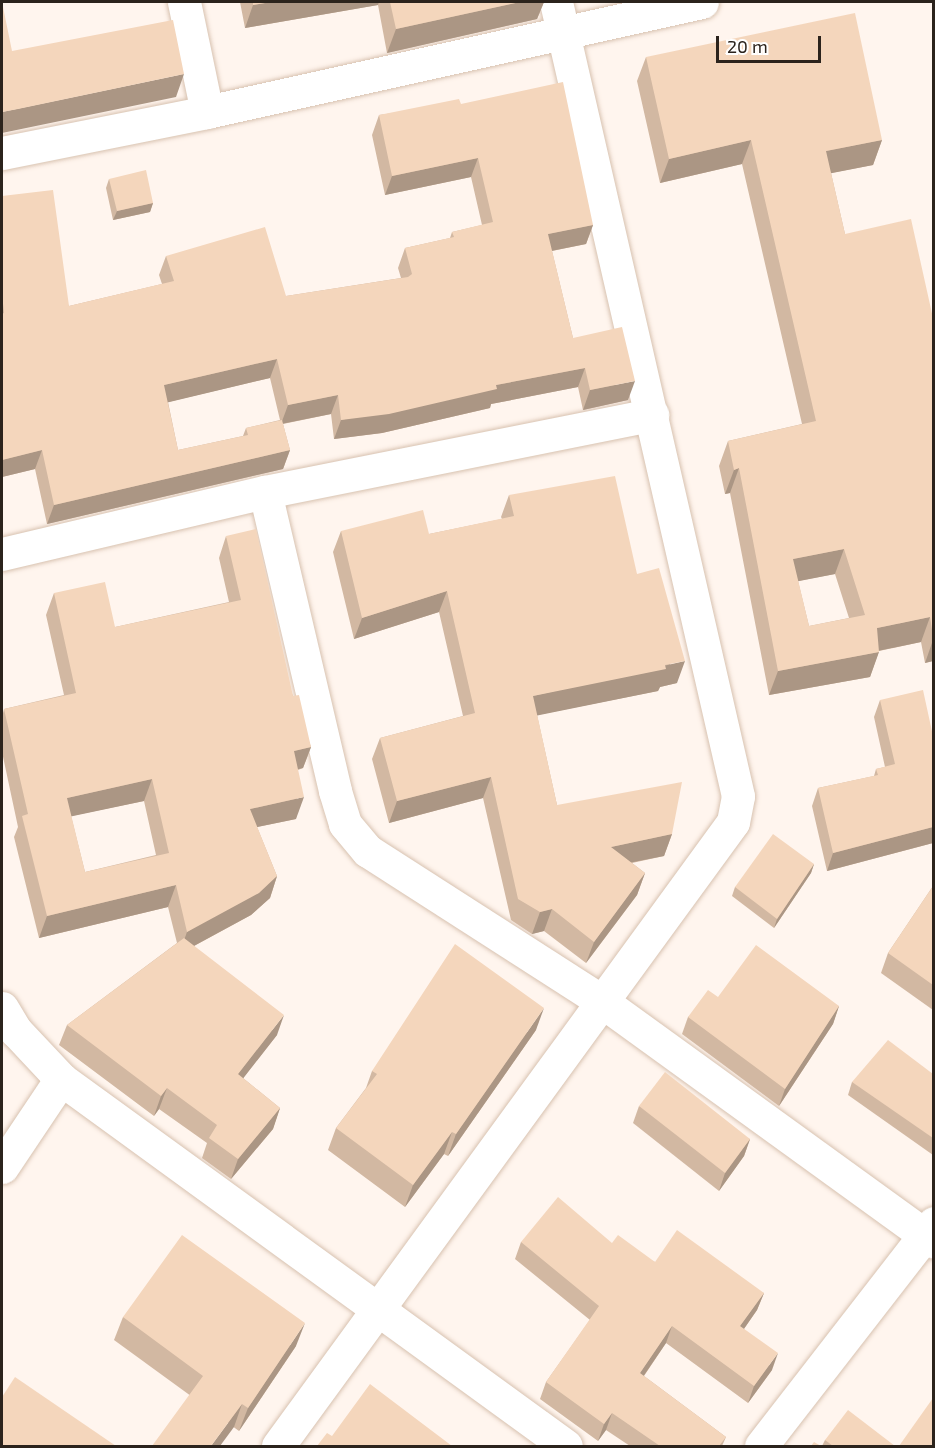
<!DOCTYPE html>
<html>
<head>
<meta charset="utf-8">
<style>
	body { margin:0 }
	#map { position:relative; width:935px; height:1448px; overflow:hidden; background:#fff5ee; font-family:"Exo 2",sans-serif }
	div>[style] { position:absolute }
	.roads { filter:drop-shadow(0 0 2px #d8c2b0) drop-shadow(0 0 2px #d8c2b0) }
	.minor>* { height:33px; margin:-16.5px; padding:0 16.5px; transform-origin:16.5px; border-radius:16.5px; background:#fff }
	.wall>* { inset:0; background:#d2b8a2 }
	.shaded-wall>* { inset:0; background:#ab9684 }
	.building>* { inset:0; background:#f4d6bc }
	span { translate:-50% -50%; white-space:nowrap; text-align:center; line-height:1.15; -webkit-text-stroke:5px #fff; paint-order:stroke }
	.frame { position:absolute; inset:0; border:3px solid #2b231c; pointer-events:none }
	.scale { position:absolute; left:716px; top:36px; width:105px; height:27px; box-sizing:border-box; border:3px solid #2b231c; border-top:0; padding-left:8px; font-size:18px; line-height:21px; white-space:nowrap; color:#2b231c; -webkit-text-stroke:4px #fff; paint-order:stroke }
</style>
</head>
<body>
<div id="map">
	<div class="roads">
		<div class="minor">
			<i style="left:184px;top:2px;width:112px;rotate:78.2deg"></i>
			<i style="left:2px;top:153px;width:209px;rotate:-11.3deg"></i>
			<i style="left:207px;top:112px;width:507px;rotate:-12.53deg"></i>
			<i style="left:265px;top:492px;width:307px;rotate:76.8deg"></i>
			<i style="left:335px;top:791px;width:34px;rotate:73deg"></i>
			<i style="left:345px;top:824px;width:35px;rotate:50deg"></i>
			<i style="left:368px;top:851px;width:276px;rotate:32.7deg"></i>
			<i style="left:600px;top:1000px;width:412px;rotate:35.9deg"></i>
			<i style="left:2px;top:554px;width:270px;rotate:-13.3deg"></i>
			<i style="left:265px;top:492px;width:395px;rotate:-11.3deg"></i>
			<i style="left:2px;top:1008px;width:27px;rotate:59deg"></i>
			<i style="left:16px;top:1031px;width:66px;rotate:46.8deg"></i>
			<i style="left:61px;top:1079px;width:624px;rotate:36.01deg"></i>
			<i style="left:2px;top:1167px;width:106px;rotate:-56.2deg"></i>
			<i style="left:278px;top:1446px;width:772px;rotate:-53.9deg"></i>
			<i style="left:733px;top:822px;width:26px;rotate:-79deg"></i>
			<i style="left:738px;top:796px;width:815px;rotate:-102.91deg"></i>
			<i style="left:761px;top:1446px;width:282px;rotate:-52.2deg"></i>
		</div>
	</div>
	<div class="wall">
		<i style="clip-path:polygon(240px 2px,544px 2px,537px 19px,387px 53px,378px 5px,245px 28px)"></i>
		<i style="clip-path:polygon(evenodd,646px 57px,882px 140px,873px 165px,831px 173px,845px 234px,933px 318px,933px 661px,925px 663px,921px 642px,879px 651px,870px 677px,769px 695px,730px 493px,725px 494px,719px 466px,728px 441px,802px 424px,742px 164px,660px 183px,637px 81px,646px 57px,835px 574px,849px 618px,809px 626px,798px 581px,835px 574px)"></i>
		<i style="clip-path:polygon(evenodd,461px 104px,593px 225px,586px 244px,552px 251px,573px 338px,628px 400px,583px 410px,578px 387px,491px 404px,490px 408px,382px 433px,334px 439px,331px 414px,283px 424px,290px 450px,283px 469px,47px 524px,35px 469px,2px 477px,2px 196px,69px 306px,162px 284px,159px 275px,166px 256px,286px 296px,401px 278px,398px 268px,405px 248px,450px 238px,452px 232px,482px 225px,471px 177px,385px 195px,372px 135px,379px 115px,461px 104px,270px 378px,280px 420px,246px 428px,243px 436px,178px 450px,168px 402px,270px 378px)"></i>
		<i style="clip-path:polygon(109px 179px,153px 203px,150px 212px,113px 220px,106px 188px)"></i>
		<i style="clip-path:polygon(509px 495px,637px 574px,677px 683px,660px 687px,658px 691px,537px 715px,557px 805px,672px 834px,664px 856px,632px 863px,645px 873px,637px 895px,586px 963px,544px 931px,532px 934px,511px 920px,483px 798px,389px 823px,372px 759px,380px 738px,463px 716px,439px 612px,354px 639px,333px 552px,341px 531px,429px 534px,502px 519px,501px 517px)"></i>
		<i style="clip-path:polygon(evenodd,226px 536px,293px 696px,311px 747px,303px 768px,298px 770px,296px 819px,257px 827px,277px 876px,270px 898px,251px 915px,194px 946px,277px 1035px,243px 1078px,280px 1108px,273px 1129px,231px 1179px,202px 1158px,207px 1143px,159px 1109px,154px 1116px,59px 1045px,67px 1025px,177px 943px,168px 907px,39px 938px,14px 837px,18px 827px,2px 752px,2px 717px,4px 709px,64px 695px,46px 615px,54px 593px,115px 627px,229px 602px,219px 558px,226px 536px,144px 801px,156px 855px,85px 872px,71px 816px,144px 801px)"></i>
		<i style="clip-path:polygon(880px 700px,933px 736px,933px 843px,827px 871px,812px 806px,818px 788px,874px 776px,876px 769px,885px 767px,874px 717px)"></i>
		<i style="clip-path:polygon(814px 864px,811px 873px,774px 928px,732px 896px,735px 887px)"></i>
		<i style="clip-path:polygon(933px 886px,933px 1010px,881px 973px,888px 953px)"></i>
		<i style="clip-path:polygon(718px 997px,839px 1006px,833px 1024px,779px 1106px,682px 1034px,688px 1017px)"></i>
		<i style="clip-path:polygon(536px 1030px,448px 1156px,444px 1154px,405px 1207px,328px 1150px,336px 1128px,366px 1088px,372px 1071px)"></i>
		<i style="clip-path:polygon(933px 1074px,933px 1155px,848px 1095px,852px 1082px)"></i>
		<i style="clip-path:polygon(639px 1106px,750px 1139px,744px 1156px,719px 1191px,633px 1123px)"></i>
		<i style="clip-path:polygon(521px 1242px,612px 1243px,655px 1262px,764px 1293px,757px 1310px,744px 1329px,772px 1370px,748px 1403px,666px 1343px,644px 1376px,726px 1437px,722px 1446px,630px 1446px,606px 1430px,598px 1441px,540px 1399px,546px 1382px,590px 1320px,515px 1259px)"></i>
		<i style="clip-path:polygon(123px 1317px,296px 1346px,239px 1431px,114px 1340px)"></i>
		<i style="clip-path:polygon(825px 1440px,895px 1446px,822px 1446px)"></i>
	</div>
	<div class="shaded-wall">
		<i style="clip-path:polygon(271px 2px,379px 2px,378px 5px,245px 28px,253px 5px)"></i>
		<i style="clip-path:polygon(520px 2px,544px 2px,537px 19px,387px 53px,396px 29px)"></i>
		<i style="clip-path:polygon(184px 74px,176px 97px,2px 133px,2px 112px)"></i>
		<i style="clip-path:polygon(751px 140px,742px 164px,660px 183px,669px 159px)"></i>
		<i style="clip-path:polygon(882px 140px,873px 165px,817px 176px,826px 151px)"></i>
		<i style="clip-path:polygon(478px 158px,471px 177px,385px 195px,392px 176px)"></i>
		<i style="clip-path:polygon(153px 203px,150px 212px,113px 220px,117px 211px)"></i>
		<i style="clip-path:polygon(593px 225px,586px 244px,541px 253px,548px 234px)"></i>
		<i style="clip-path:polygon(277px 359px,270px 378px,157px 405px,164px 385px)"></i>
		<i style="clip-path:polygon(585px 368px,578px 387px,491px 404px,490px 408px,382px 433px,334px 439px,341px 420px,496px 385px)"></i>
		<i style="clip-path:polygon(635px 381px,628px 400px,583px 410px,590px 390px)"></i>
		<i style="clip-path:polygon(338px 395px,331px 414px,281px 424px,288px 405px)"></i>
		<i style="clip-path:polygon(42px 450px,35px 469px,2px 477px,2px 460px)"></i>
		<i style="clip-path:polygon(290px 450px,283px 469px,47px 524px,54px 505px)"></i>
		<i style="clip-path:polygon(739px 468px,730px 493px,725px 494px,734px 470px)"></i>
		<i style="clip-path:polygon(844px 549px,835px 574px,784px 584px,793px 559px)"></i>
		<i style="clip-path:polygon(447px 591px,439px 612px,354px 639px,362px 618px)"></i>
		<i style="clip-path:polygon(930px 617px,921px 642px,868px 653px,877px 628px)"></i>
		<i style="clip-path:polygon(933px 640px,933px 661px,925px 663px)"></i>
		<i style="clip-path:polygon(879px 652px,870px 677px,769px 695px,778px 671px)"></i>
		<i style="clip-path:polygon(685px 661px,677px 683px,660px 687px,658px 691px,525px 718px,533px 696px)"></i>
		<i style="clip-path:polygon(311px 747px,303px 768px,286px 772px,294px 751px)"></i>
		<i style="clip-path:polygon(491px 777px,483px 798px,389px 823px,397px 801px)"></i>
		<i style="clip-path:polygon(152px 779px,144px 801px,59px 819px,67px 798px)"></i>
		<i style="clip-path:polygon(304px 797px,296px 819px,242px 830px,250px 809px)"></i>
		<i style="clip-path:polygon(933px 827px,933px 843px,827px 871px,833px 853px)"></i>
		<i style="clip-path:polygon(672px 834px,664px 856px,603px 868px,611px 847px)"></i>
		<i style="clip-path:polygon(814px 864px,811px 873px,774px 928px,777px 919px)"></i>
		<i style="clip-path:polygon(645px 873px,637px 895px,586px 963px,594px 942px)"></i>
		<i style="clip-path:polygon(277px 876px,270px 898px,251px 915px,179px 954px,187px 932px)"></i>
		<i style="clip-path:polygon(176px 885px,168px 907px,39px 938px,47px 916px)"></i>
		<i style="clip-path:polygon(552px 909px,544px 931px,532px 934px,540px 912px)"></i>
		<i style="clip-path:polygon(839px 1006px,833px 1024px,779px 1106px,785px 1089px)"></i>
		<i style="clip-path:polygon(544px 1008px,536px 1030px,448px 1156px,456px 1134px)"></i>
		<i style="clip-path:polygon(284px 1015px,277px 1035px,231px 1094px,238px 1074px)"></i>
		<i style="clip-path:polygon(167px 1088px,159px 1109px,154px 1116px,161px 1096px)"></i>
		<i style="clip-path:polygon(280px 1108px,273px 1129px,231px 1179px,238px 1159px)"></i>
		<i style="clip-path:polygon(452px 1132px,444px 1154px,405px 1207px,413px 1185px)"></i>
		<i style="clip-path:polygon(750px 1139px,744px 1156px,719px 1191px,725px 1173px)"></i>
		<i style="clip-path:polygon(764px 1293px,757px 1310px,734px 1343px,740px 1326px)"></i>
		<i style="clip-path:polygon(305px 1323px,296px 1346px,239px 1431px,248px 1408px)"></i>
		<i style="clip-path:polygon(672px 1326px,666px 1343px,634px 1390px,640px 1373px)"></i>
		<i style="clip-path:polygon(778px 1353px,772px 1370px,748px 1403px,754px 1386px)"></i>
		<i style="clip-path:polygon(242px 1404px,234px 1427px,220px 1446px,211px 1446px)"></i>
		<i style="clip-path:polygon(612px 1413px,606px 1430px,598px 1441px,604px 1424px)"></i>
	</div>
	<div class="building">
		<i style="clip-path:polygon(2px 2px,12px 51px,173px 20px,184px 74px,18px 109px,2px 112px)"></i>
		<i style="clip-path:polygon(253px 2px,271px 2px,253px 5px)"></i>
		<i style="clip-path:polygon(390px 2px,520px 2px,396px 29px)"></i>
		<i style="clip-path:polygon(evenodd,855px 13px,882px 140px,826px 151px,845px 234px,911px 219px,933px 318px,933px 636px,930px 617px,877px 628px,879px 652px,778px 671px,739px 468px,734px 470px,728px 441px,816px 421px,751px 140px,669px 159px,646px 57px,855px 13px,844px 549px,865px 615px,809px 626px,793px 559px,844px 549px)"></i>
		<i style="clip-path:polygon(563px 82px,593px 225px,548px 234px,573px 338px,622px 327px,635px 381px,590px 390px,585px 368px,496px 385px,497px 389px,389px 414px,341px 420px,338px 395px,288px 405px,277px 359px,164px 385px,178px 450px,248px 435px,246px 428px,282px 420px,290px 450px,54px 505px,42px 450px,2px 460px,2px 314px,4px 313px,2px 294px,2px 196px,53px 190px,69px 306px,174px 281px,166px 256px,265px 227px,286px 296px,408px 277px,412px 274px,405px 248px,454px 237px,452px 232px,493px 222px,478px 158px,392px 176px,379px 115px,459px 99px,461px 104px)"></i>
		<i style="clip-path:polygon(146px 170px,153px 203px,117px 211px,109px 179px)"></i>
		<i style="clip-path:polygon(615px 476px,637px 574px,659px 568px,685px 661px,665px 665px,666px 669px,533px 696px,557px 805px,682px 782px,672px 834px,611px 847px,645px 873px,594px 942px,552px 909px,540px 912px,518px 899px,491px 777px,397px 801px,380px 738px,475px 713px,447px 591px,362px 618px,341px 531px,423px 510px,429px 534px,514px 516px,509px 495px)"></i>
		<i style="clip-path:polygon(evenodd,256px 529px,293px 696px,299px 695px,311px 747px,294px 751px,304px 797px,250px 809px,277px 876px,259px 893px,187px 932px,176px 885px,47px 916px,22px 816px,28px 814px,4px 709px,76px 693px,54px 593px,105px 582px,115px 627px,241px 600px,226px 536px,256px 529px,152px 779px,169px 853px,85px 872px,67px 798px,152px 779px)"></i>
		<i style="clip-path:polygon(923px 690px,933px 736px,933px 827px,833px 853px,818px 788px,878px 775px,876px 769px,895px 764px,880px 700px)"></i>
		<i style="clip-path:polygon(773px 834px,814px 864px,777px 919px,735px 887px)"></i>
		<i style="clip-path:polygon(933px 886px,933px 985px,888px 953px)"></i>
		<i style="clip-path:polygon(184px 938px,284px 1015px,238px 1074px,280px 1108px,238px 1159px,209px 1138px,217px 1125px,167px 1088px,161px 1096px,67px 1025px)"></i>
		<i style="clip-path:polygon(455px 944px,544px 1008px,456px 1134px,452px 1132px,413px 1185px,336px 1128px,377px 1074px,372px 1071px)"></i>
		<i style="clip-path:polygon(756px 945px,839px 1006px,785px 1089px,688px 1017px,708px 990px,718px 997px)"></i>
		<i style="clip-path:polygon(888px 1040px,933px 1074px,933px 1138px,852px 1082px)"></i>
		<i style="clip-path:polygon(665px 1072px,750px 1139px,725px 1173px,639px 1106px)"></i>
		<i style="clip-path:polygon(558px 1197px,612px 1243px,618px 1235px,655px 1262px,677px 1230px,764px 1293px,740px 1326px,778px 1353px,754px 1386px,672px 1326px,640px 1373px,726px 1437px,719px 1446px,660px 1446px,612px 1413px,604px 1424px,546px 1382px,599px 1306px,521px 1242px)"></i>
		<i style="clip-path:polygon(182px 1235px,305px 1323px,248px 1408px,242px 1404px,211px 1446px,152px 1446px,203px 1376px,123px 1317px)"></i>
		<i style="clip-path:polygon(15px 1377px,116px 1446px,2px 1446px,2px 1397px)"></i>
		<i style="clip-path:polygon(370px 1384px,452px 1446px,317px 1446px,327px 1433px,332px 1436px)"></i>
		<i style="clip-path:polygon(933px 1398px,933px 1446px,899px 1446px)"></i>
		<i style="clip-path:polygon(848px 1410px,895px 1446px,833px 1446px,825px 1440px)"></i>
		<i style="clip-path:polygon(814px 1442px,821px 1446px,811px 1446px)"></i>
	</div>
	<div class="frame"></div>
	<div class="scale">20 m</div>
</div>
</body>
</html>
